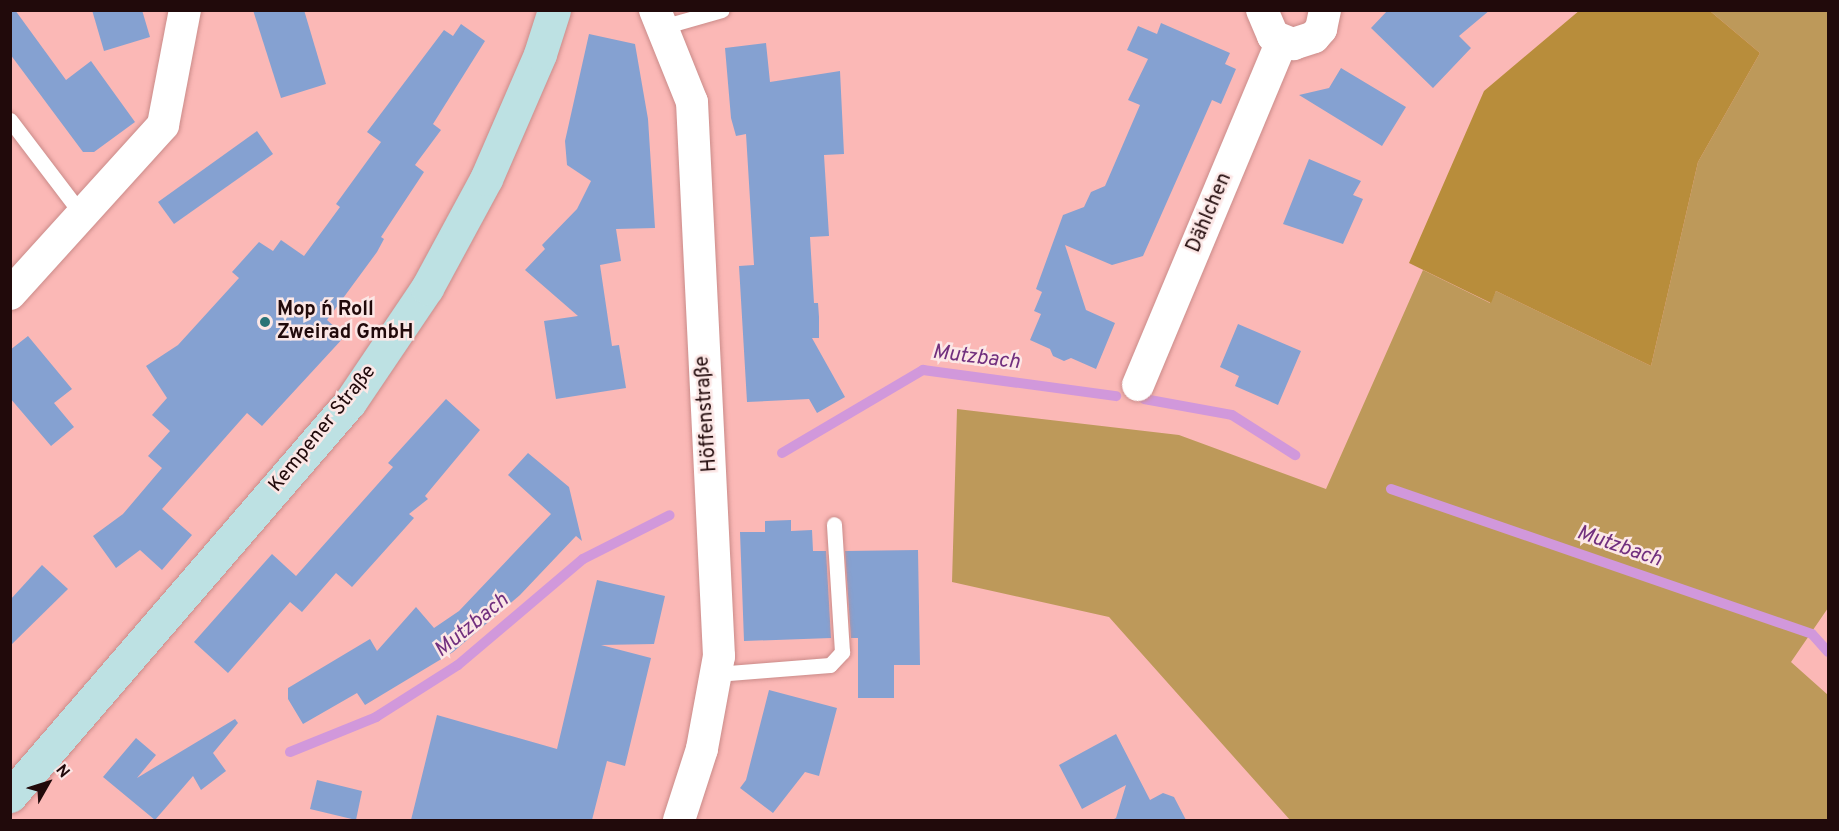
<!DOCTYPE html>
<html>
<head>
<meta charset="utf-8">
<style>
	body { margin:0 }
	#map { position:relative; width:1839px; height:831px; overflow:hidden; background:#fbb8b6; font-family:Overpass,sans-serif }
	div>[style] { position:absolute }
	.green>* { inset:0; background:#bd995a }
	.forest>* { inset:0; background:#b88d3b }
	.stream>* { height:10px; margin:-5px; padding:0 5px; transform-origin:5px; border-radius:5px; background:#d198db }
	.building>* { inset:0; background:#85a1d1 }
	.roads { filter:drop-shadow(0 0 2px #ca8b89) drop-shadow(0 0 2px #ca8b89) }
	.service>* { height:15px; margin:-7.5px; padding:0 7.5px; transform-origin:7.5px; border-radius:7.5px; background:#fff }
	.minor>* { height:32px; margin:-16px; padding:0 16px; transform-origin:16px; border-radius:16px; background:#fff }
	.secondary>* { height:33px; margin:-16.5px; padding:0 16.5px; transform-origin:16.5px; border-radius:16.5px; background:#bde1e3 }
	.dots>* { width:16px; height:16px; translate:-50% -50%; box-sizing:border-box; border:3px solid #fce7e6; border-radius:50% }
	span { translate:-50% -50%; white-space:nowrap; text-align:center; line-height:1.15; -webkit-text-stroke:5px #fce7e6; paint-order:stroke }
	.street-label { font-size:20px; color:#210a0b }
	.poi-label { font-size:20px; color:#210a0b; font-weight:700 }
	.left { translate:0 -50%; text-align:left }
	.water-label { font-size:21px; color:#712f7e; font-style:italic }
	.frame { position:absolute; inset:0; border:12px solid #210a0b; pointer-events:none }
	.north { position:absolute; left:18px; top:753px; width:60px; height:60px; -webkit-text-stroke:4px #fce7e6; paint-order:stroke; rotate:51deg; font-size:16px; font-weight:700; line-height:24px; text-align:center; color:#210a0b }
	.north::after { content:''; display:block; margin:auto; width:21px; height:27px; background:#210a0b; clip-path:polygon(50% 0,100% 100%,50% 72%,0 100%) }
</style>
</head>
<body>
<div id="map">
	<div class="green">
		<i style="clip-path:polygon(1710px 11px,1828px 11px,1828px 608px,1791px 662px,1828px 695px,1828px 820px,1290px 820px,1109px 617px,952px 582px,957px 409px,1179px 435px,1326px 489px,1423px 270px,1490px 303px,1496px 291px,1651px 366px,1698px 162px,1760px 53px)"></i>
	</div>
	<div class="forest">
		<i style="clip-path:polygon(1580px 10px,1710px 11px,1760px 53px,1698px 162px,1651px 366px,1496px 291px,1491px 303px,1409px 263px,1484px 91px)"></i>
	</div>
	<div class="stream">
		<i style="left:1144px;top:399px;width:89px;rotate:10.3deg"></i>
		<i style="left:1232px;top:415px;width:75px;rotate:32.4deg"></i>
		<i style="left:782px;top:453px;width:164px;rotate:-30.5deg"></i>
		<i style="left:923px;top:370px;width:195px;rotate:7.7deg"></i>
		<i style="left:1391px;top:489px;width:445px;rotate:19deg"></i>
		<i style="left:1812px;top:634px;width:24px;rotate:48deg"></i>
		<i style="left:290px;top:752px;width:93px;rotate:-22.1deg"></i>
		<i style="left:376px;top:717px;width:97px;rotate:-32.4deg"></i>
		<i style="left:458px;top:665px;width:164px;rotate:-40.3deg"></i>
		<i style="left:583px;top:559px;width:97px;rotate:-26.8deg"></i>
	</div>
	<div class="building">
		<i style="clip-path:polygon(10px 10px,15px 10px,66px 80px,91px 61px,135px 122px,94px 152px,83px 152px,10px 54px)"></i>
		<i style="clip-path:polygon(92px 10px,142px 10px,150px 37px,104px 51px)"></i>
		<i style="clip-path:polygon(253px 10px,304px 10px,326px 84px,281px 98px)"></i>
		<i style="clip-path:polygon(1388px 10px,1490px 10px,1459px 36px,1471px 48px,1433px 88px,1371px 28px)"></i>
		<i style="clip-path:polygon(1161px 23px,1230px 53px,1225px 64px,1236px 69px,1221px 104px,1212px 100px,1143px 256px,1112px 265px,1065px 245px,1086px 310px,1115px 323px,1096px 369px,1071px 358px,1064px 361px,1053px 356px,1050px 349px,1030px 340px,1041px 314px,1034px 311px,1042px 292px,1036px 289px,1063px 215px,1084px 207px,1091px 192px,1105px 186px,1140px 105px,1128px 100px,1148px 59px,1127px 50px,1138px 26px,1157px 34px)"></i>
		<i style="clip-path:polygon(461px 24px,485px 41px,433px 124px,441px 130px,415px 165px,424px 172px,381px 237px,384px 239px,377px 252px,327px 320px,345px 336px,262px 426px,247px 413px,162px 509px,192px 535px,162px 570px,140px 550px,116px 568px,93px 536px,123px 514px,162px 468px,148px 456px,170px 431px,152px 415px,167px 398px,146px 366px,178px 345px,239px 278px,232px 272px,259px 242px,273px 251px,281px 240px,304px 256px,340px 207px,336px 204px,381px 142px,367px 132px,444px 30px,453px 36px)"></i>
		<i style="clip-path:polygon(589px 34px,635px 44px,648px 119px,655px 228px,616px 229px,621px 261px,600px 265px,612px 346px,619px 345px,626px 388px,556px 399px,544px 321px,578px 316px,525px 270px,545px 249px,542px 245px,577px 209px,591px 181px,567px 165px,565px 141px)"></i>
		<i style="clip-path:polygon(766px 43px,770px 82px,840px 71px,844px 154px,824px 155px,829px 236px,810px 237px,814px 303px,818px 303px,819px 317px,819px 338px,812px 338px,845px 397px,817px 413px,809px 399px,747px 402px,739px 266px,754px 265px,746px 134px,736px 136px,731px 118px,725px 48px)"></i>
		<i style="clip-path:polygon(1341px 68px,1406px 107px,1382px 146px,1299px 95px,1329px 88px)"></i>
		<i style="clip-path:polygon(257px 131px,273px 154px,174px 224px,158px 202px)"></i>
		<i style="clip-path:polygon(1309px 159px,1361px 181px,1353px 195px,1363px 199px,1343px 244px,1283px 224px)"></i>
		<i style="clip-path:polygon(1238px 324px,1301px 351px,1278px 405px,1235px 386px,1239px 376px,1220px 367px)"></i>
		<i style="clip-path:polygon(28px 336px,72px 389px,54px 403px,74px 427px,51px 446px,10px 398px,10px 350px)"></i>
		<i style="clip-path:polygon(446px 399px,480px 430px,425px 496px,428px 499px,409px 514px,414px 518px,352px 587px,336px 573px,302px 612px,290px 602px,228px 673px,194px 642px,272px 554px,296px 576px,393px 467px,388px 463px)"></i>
		<i style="clip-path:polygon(528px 453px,569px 487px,582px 541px,576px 536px,520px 595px,453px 652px,365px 705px,357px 693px,303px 724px,288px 699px,288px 688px,370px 639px,377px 651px,416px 607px,434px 628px,459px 611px,551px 514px,508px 475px)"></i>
		<i style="clip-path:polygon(791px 520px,791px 531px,812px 530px,813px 551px,826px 551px,831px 638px,744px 641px,740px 532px,765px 532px,765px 521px)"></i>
		<i style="clip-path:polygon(918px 550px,920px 665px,894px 665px,894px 698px,858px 698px,858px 638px,851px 638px,845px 551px)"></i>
		<i style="clip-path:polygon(42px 565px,68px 589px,10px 646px,10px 600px)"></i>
		<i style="clip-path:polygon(597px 580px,665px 596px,654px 644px,601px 645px,651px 658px,625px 766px,607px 761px,592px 820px,411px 820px,437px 715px,557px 749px)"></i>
		<i style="clip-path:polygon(769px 690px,837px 708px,819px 776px,805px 772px,773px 813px,740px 788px,746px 780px)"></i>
		<i style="clip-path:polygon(235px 719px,238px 723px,213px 753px,226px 771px,201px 790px,193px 776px,155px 820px,103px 777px,136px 738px,156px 755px,137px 778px)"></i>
		<i style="clip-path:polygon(1116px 734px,1150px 800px,1163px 793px,1174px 797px,1186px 820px,1112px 820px,1116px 818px,1126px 785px,1082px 809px,1059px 765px)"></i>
		<i style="clip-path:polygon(317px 780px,362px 791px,356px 820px,310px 809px)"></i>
	</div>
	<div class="roads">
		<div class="service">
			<i style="left:662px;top:27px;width:62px;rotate:-15.8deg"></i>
			<i style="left:10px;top:120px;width:119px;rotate:52.8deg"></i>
			<i style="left:716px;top:674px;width:114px;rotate:-4.5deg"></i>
			<i style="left:830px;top:665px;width:18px;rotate:-47deg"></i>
			<i style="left:842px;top:652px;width:128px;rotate:-93.6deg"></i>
		</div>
		<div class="minor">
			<i style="left:655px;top:10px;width:99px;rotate:68.1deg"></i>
			<i style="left:692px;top:102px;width:555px;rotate:87.21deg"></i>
			<i style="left:719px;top:656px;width:95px;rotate:100.4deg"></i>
			<i style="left:702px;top:749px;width:75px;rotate:107.9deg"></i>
			<i style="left:1262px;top:10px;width:28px;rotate:67deg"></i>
			<i style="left:1273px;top:36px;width:22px;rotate:22deg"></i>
			<i style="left:1293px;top:44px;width:22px;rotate:-18deg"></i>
			<i style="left:1314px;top:37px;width:11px;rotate:-49deg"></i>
			<i style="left:1321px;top:29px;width:19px;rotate:-78deg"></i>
			<i style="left:10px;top:294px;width:228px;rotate:-47.8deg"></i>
			<i style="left:163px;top:125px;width:117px;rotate:-79.2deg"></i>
			<i style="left:1138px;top:385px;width:373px;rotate:-67.3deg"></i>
		</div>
		<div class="secondary">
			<i style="left:10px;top:796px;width:520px;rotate:-49.21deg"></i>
			<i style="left:350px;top:402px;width:138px;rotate:-56deg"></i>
			<i style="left:427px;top:288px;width:124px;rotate:-61.6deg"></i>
			<i style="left:486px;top:179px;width:136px;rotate:-66.6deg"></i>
			<i style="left:540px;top:54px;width:46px;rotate:-72.3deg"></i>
		</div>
	</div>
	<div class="dots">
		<i style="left:265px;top:322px;background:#287377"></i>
	</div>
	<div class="street-label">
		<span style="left:1210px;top:213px;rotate:-67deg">Dählchen</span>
		<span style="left:707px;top:414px;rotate:-94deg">Höffenstraße</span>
		<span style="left:323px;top:429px;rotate:-51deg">Kempener Straße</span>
	</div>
	<div class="poi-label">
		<span class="left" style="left:277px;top:322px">Mop ´n Roll<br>Zweirad GmbH</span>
	</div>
	<div class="water-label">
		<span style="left:976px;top:358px;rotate:7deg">Mutzbach</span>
		<span style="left:1619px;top:547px;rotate:19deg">Mutzbach</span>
		<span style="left:472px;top:626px;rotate:-39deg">Mutzbach</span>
	</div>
	<div class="frame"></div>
	<div class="north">N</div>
</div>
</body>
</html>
